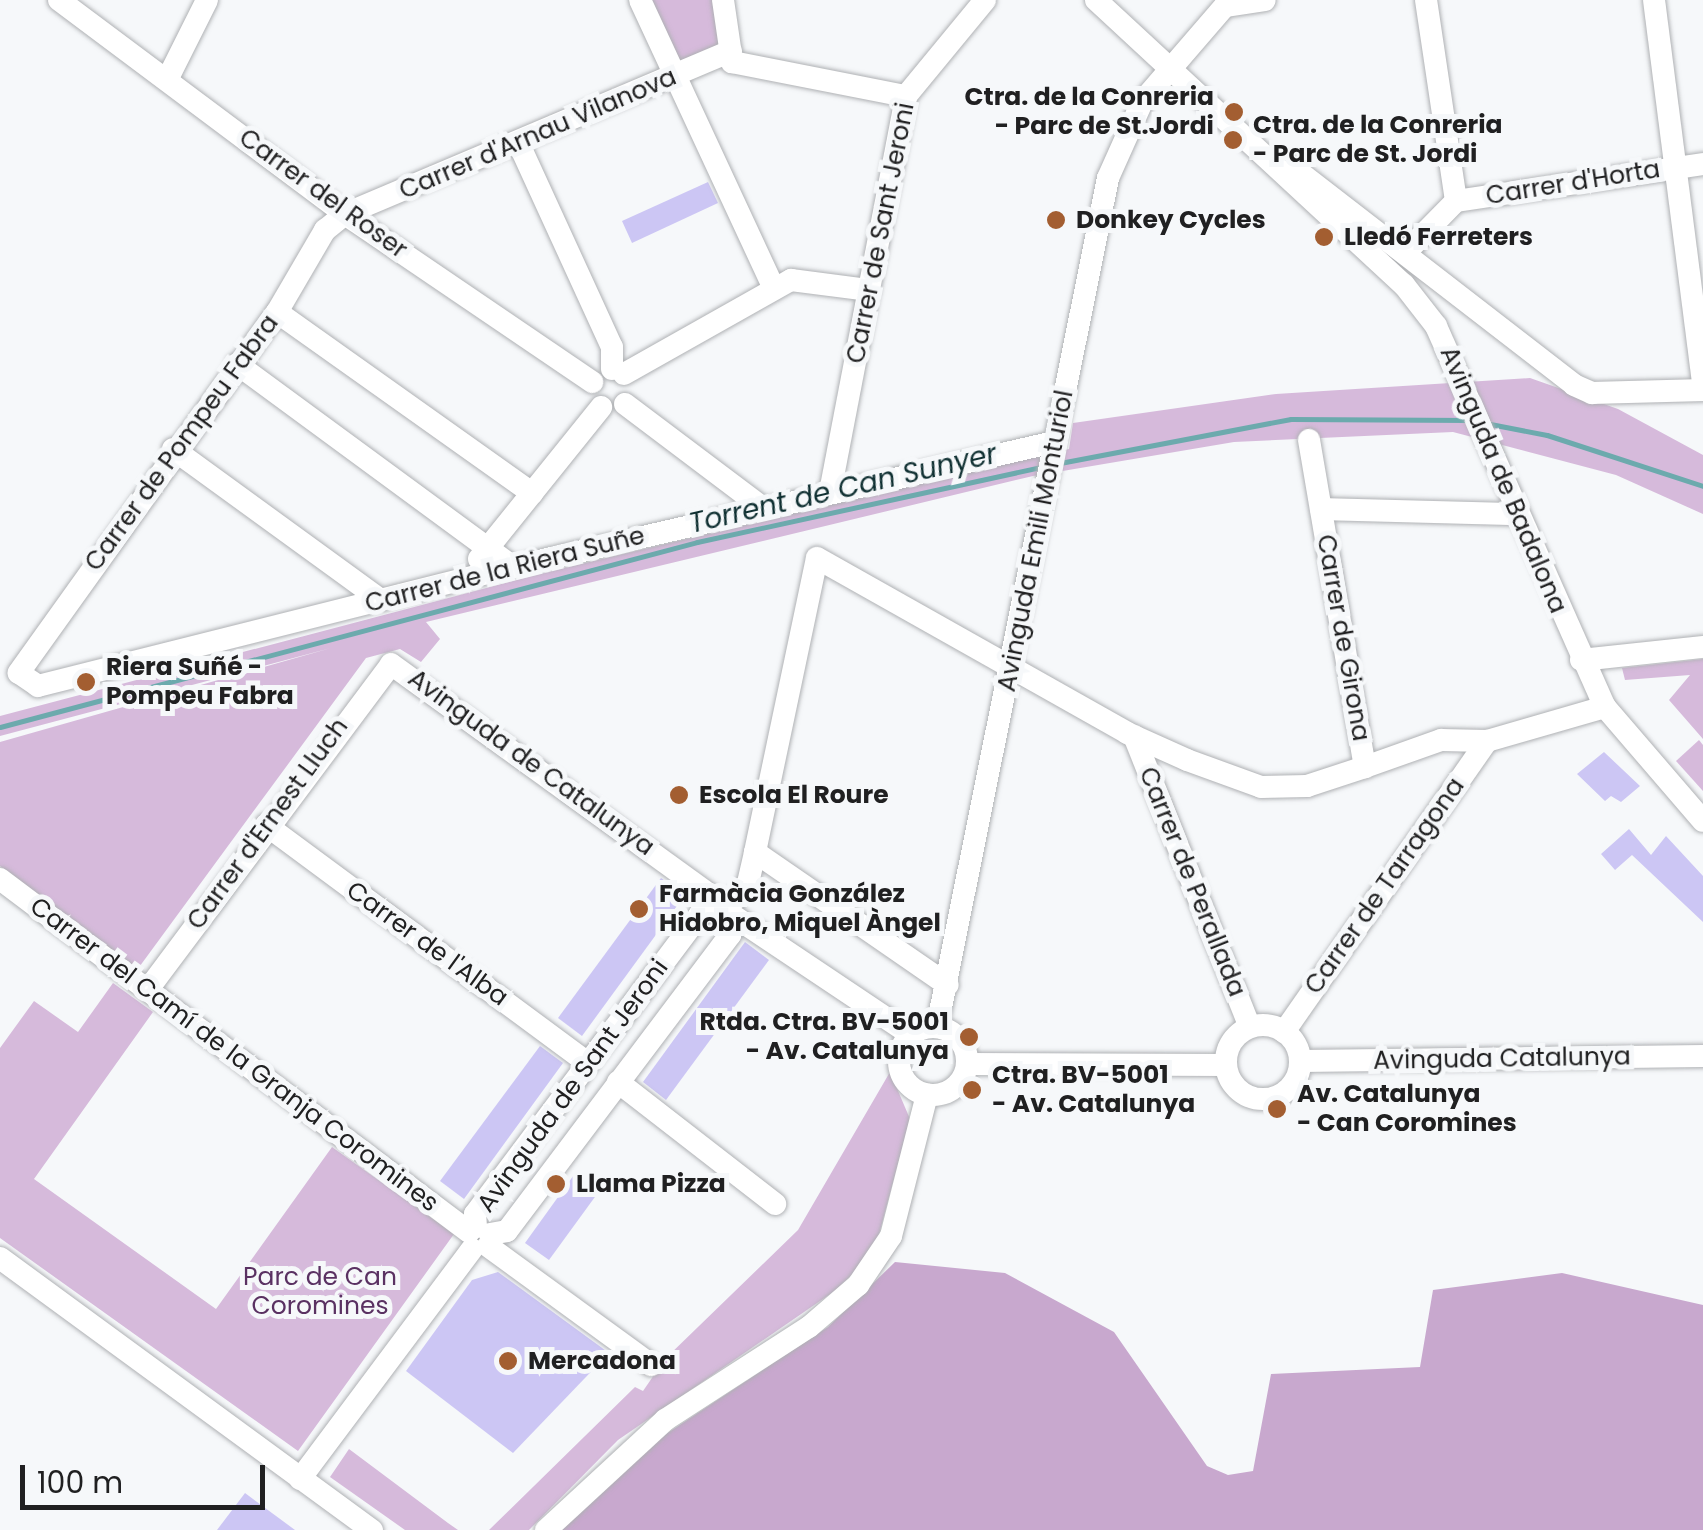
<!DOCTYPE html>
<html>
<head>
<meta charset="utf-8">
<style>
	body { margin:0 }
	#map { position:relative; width:1703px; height:1530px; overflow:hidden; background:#f6f8fa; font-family:Poppins,sans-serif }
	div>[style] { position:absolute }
	.green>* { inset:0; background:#d6badb }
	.forest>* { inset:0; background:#c8a8ce }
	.stream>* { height:5px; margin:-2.5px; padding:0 2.5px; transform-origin:2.5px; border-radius:2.5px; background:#6caaad }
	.building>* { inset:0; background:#ccc6f4 }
	.roads { filter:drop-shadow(0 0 2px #afb1b4) drop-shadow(0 0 2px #afb1b4) }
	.minor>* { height:22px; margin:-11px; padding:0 11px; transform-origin:11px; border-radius:11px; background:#fff }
	.minor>.ring { margin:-11px; padding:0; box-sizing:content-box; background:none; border:22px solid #fff; border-radius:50% }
	.dots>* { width:28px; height:28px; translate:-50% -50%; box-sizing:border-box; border:5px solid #f6f8fa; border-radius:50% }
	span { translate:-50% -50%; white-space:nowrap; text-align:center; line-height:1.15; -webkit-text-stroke:10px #f6f8fa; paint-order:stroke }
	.poi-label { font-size:25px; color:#202021; font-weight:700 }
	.right { translate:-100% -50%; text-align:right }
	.left { translate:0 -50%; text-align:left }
	.street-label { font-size:25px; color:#202021 }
	.park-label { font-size:25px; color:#5a3162 }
	.water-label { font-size:28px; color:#103032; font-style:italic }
	.scale { position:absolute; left:20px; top:1465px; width:245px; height:45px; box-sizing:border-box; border:5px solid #202021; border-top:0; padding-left:12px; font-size:30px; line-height:35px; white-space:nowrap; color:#202021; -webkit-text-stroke:8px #f6f8fa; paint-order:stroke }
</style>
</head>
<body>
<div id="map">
	<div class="green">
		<i style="clip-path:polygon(640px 0,723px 0,730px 43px,682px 74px)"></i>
		<i style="clip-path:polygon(1530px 378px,1618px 409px,1703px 455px,1703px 514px,1616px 475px,1453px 432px,1234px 442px,1033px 476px,426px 622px,440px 639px,421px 662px,400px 649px,366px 658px,137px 970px,0 866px,0 742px,331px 648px,0 736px,0 716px,547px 572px,1069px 449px,1073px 423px,1276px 394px)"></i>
		<i style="clip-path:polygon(1703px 659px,1703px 739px,1669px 700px,1690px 675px,1625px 680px,1622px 668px)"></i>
		<i style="clip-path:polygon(1699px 740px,1703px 745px,1703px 791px,1676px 761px)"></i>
		<i style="clip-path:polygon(113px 983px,153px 1012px,34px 1179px,216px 1309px,332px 1147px,454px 1234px,298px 1451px,0 1238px,0 1048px,34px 1001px,78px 1032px)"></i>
		<i style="clip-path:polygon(890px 1072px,910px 1119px,874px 1253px,836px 1290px,618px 1440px,529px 1530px,489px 1530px,635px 1387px,643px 1391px,665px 1359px,798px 1230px)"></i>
		<i style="clip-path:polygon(349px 1449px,448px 1523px,458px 1530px,405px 1530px,330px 1477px)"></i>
	</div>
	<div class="forest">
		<i style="clip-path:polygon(895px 1262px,1005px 1273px,1114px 1332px,1207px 1466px,1228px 1475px,1253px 1471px,1271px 1374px,1420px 1367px,1433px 1290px,1562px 1273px,1703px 1305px,1703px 1530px,561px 1530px,654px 1442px,828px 1327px)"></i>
	</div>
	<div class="stream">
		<i style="left:1485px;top:423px;width:63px;rotate:11deg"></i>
		<i style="left:1547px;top:435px;width:164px;rotate:18.1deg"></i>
		<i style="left:1060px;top:463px;width:235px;rotate:-10.8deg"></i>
		<i style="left:1291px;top:419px;width:179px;rotate:0.3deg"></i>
		<i style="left:0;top:727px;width:721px;rotate:-14.86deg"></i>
		<i style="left:697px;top:542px;width:356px;rotate:-12.3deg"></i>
	</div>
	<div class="building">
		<i style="clip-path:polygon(708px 182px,718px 203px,632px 243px,622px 221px)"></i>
		<i style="clip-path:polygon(1604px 752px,1640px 786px,1621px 802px,1611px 796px,1605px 801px,1577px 774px)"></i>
		<i style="clip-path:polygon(1629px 829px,1651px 855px,1666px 836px,1703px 876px,1703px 922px,1632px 855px,1615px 870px,1601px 854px)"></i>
		<i style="clip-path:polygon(661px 878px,685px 895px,582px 1036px,558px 1018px)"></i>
		<i style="clip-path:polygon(745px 942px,769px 960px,666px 1100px,643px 1082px)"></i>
		<i style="clip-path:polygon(540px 1046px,563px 1063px,464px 1199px,440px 1181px)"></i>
		<i style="clip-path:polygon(576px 1172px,600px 1190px,549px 1260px,525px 1243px)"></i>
		<i style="clip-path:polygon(498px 1272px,609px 1353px,513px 1453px,406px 1371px,472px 1280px)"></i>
		<i style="clip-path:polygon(245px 1493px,295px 1530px,217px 1530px)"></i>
	</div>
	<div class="roads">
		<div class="minor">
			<i style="left:59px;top:0;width:357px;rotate:36.8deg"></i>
			<i style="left:345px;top:214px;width:299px;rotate:34.2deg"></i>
			<i style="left:640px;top:0;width:315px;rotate:65.1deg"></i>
			<i style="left:723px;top:0;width:63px;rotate:81.7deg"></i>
			<i style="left:732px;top:62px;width:177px;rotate:11.1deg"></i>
			<i style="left:1096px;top:0;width:420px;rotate:42.8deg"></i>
			<i style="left:1404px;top:285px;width:52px;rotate:52deg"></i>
			<i style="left:1436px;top:326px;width:417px;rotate:66.1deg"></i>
			<i style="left:1605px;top:707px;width:150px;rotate:49.3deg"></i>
			<i style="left:1426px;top:0;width:203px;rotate:81.5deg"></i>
			<i style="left:1654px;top:0;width:384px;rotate:82.7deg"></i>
			<i style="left:1225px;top:6px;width:40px;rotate:-8.5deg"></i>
			<i style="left:731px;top:51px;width:419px;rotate:157.1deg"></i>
			<i style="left:345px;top:214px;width:26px;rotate:141deg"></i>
			<i style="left:325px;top:230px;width:95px;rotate:120.3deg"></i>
			<i style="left:277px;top:312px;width:444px;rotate:125.6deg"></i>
			<i style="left:19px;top:673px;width:23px;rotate:34deg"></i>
			<i style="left:38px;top:686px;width:490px;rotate:-14.1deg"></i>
			<i style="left:513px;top:567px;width:555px;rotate:-13.01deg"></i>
			<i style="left:168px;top:78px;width:87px;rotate:-63.4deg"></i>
			<i style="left:518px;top:142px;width:226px;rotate:65.4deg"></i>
			<i style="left:612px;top:347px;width:22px;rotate:90deg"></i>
			<i style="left:1295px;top:169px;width:353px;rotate:37.7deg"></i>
			<i style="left:1574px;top:385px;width:20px;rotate:24deg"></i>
			<i style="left:1592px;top:393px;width:111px;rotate:-1.5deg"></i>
			<i style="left:1405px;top:253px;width:73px;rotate:-45.6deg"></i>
			<i style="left:1456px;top:201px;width:250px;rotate:-8.5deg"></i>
			<i style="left:277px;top:312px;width:313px;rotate:35.4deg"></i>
			<i style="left:237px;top:364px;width:343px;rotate:36.3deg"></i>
			<i style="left:624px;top:374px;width:192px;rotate:-29.4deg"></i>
			<i style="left:791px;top:280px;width:79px;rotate:7.3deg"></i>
			<i style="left:625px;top:404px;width:173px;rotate:37deg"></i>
			<i style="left:1309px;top:440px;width:332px;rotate:80.3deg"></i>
			<i style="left:1365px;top:767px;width:81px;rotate:-19.6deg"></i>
			<i style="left:1441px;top:740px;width:46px;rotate:1.2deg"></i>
			<i style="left:1487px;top:741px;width:123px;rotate:-16.1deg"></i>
			<i style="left:173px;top:449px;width:257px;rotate:36deg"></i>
			<i style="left:830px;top:492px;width:403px;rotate:-79.1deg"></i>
			<i style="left:906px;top:96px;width:124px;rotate:-50.5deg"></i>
			<i style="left:1321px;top:509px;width:197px;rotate:1.5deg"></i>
			<i style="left:479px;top:559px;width:195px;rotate:-51.2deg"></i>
			<i style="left:1581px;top:660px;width:123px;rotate:-6.1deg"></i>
			<i style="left:1134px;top:736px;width:313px;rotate:68.3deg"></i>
			<i style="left:266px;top:825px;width:400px;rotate:36.5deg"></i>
			<i style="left:755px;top:852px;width:234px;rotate:34.6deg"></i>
			<i style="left:0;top:879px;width:587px;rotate:36.97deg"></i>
			<i style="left:734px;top:900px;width:22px;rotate:-51deg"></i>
			<i style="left:748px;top:883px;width:32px;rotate:-77deg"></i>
			<i style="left:755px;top:852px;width:300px;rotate:-78.1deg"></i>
			<i style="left:817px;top:558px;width:356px;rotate:29.4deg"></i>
			<i style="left:1127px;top:733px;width:66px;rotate:24.2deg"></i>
			<i style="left:1187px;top:760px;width:79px;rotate:20deg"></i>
			<i style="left:1261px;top:787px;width:46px;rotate:-1.2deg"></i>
			<i style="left:1307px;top:786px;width:61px;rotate:-18.1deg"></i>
			<i style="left:735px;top:917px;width:212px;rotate:33.8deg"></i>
			<i style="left:149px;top:988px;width:404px;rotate:-53.2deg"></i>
			<i style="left:391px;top:664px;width:405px;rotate:35.9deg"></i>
			<i class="ring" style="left:1226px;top:1025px;width:52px;height:52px"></i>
			<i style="left:937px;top:1027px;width:866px;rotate:-78.61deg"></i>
			<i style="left:1108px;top:178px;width:83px;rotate:-65.9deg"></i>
			<i style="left:1142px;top:102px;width:135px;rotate:-49.2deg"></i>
			<i class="ring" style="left:899px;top:1027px;width:46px;height:46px"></i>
			<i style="left:1284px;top:1032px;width:355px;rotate:-55.1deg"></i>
			<i style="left:1301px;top:1061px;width:402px;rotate:-0.7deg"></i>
			<i style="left:967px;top:1064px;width:259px;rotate:0.2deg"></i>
			<i style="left:618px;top:1082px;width:199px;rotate:37.8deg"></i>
			<i style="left:476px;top:1227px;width:13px;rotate:-94deg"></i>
			<i style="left:475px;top:1214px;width:375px;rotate:-53.1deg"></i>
			<i style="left:700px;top:914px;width:19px;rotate:-32deg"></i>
			<i style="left:490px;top:1234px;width:17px;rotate:-10deg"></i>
			<i style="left:507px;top:1231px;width:371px;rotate:-53deg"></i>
			<i style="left:730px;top:935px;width:16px;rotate:-79deg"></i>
			<i style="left:488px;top:1246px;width:202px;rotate:36.1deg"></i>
			<i style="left:0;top:1258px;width:461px;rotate:36.2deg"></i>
			<i style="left:300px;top:1479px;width:287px;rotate:-53.2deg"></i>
			<i style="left:546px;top:1530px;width:162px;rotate:-42.7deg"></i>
			<i style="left:665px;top:1420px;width:171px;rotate:-32.9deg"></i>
			<i style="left:809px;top:1327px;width:65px;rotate:-40.6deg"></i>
			<i style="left:858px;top:1285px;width:59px;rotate:-56deg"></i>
			<i style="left:891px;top:1236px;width:146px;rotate:-75.7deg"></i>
		</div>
	</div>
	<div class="dots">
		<i style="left:1234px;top:112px;background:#a35e31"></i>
		<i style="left:1233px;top:140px;background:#a35e31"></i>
		<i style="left:1056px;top:220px;background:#a35e31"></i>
		<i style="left:1324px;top:237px;background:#a35e31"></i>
		<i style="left:86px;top:682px;background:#a35e31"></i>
		<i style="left:679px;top:795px;background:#a35e31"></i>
		<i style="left:639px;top:909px;background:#a35e31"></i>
		<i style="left:969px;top:1037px;background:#a35e31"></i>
		<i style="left:972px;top:1090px;background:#a35e31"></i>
		<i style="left:1277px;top:1109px;background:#a35e31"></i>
		<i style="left:556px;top:1184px;background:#a35e31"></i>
		<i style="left:508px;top:1361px;background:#a35e31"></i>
	</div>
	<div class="poi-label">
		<span class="right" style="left:1214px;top:112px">Ctra. de la Conreria<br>- Parc de St.Jordi</span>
		<span class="left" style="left:1253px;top:140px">Ctra. de la Conreria<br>- Parc de St. Jordi</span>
		<span class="left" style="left:1076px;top:220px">Donkey Cycles</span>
		<span class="left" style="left:1344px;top:237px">Lledó Ferreters</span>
		<span class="left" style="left:106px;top:682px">Riera Suñé -<br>Pompeu Fabra</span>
		<span class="left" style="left:699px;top:795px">Escola El Roure</span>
		<span class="left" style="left:659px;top:909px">Farmàcia González<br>Hidobro, Miquel Àngel</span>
		<span class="right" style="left:949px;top:1037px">Rtda. Ctra. BV-5001<br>- Av. Catalunya</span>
		<span class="left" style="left:992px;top:1090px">Ctra. BV-5001<br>- Av. Catalunya</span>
		<span class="left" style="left:1297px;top:1109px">Av. Catalunya<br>- Can Coromines</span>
		<span class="left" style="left:576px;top:1184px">Llama Pizza</span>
		<span class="left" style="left:528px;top:1361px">Mercadona</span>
	</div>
	<div class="street-label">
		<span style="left:538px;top:134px;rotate:-23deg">Carrer d'Arnau Vilanova</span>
		<span style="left:1573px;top:183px;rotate:-9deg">Carrer d'Horta</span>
		<span style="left:323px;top:194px;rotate:36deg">Carrer del Roser</span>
		<span style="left:881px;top:233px;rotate:-79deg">Carrer de Sant Jeroni</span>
		<span style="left:182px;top:443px;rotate:-54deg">Carrer de Pompeu Fabra</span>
		<span style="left:1503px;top:480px;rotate:67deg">Avinguda de Badalona</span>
		<span style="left:1036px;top:541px;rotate:-79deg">Avinguda Emili Monturiol</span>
		<span style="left:505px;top:570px;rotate:-14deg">Carrer de la Riera Suñe</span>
		<span style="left:1343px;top:638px;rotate:80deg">Carrer de Girona</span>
		<span style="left:531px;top:763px;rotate:36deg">Avinguda de Catalunya</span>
		<span style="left:268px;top:824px;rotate:-54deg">Carrer d'Ernest Lluch</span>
		<span style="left:1192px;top:882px;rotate:68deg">Carrer de Perallada</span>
		<span style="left:1385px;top:886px;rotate:-55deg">Carrer de Tarragona</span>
		<span style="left:427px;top:944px;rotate:36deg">Carrer de l'Alba</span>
		<span style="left:234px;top:1055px;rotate:37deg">Carrer del Camí de la Granja Coromines</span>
		<span style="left:1502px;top:1059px;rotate:-1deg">Avinguda Catalunya</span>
		<span style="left:573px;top:1086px;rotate:-54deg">Avinguda de Sant Jeroni</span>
	</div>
	<div class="park-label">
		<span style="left:320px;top:1292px">Parc de Can<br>Coromines</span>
	</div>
	<div class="water-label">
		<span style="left:843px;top:489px;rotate:-13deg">Torrent de Can Sunyer</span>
	</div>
	<div class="scale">100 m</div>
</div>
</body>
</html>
